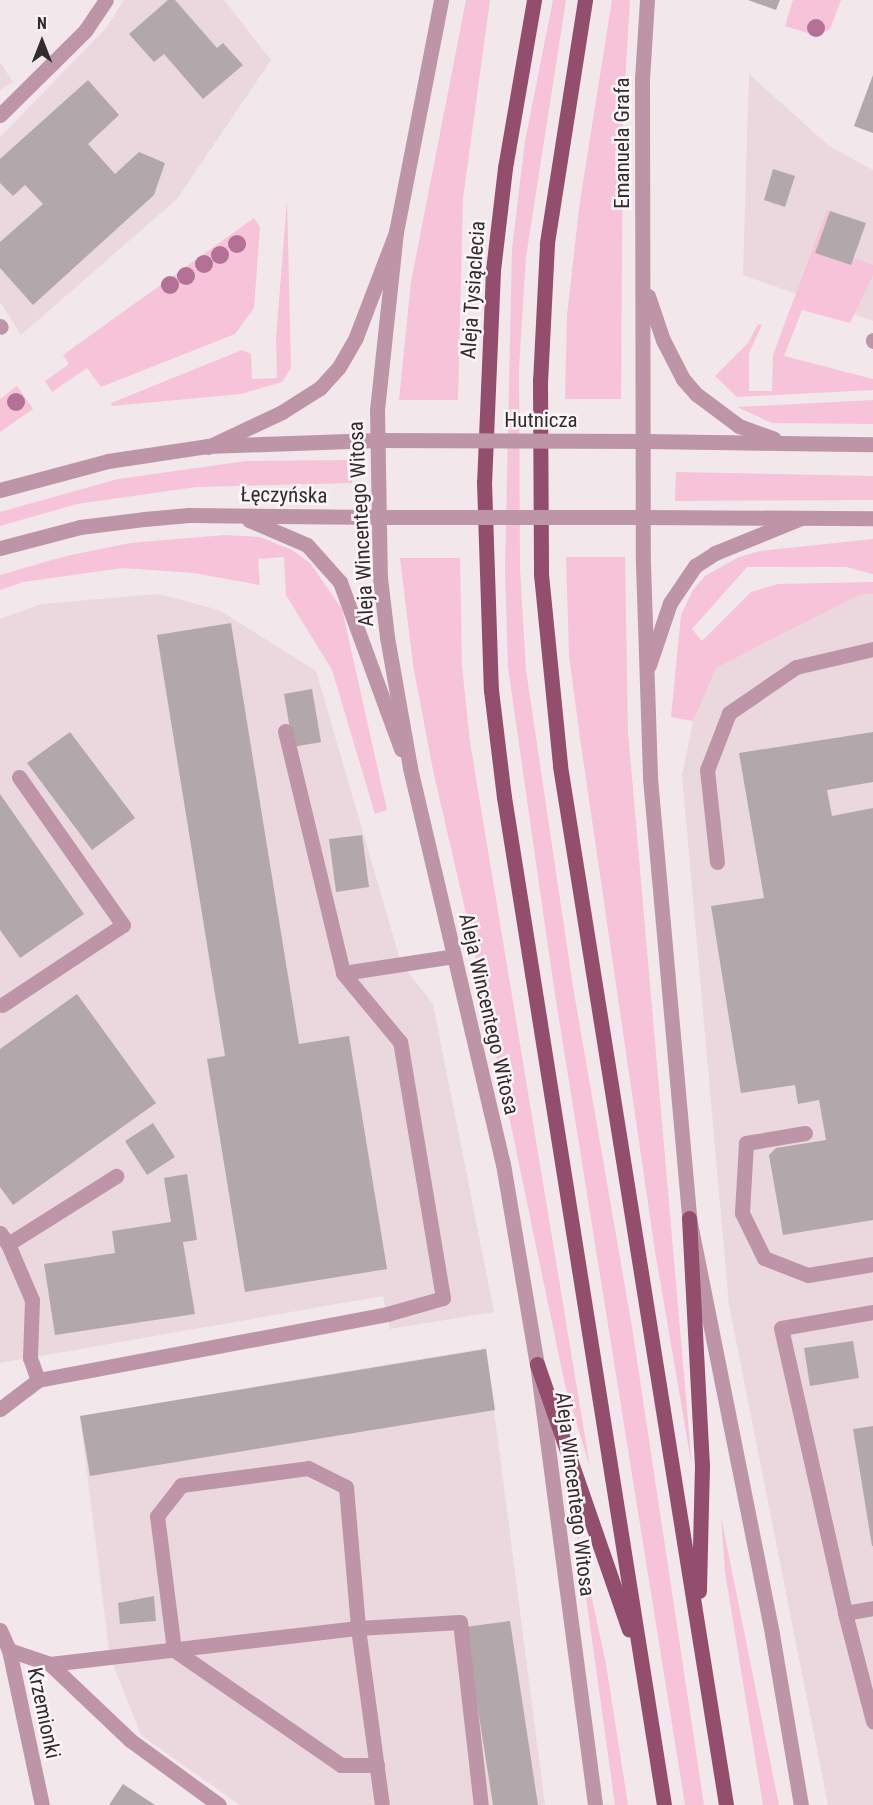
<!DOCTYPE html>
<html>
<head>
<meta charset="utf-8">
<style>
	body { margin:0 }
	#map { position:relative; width:873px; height:1805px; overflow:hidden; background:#f2e7eb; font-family:"Roboto Condensed",sans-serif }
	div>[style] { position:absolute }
	.built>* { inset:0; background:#ead8de }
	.green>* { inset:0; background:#f7c3d8 }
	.building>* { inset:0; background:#b2a8ac }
	.service>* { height:15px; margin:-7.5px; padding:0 7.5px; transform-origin:7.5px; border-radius:7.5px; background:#be95a6 }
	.minor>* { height:15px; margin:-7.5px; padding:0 7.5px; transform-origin:7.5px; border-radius:7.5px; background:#be95a6 }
	.tertiary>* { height:15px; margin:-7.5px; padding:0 7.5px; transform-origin:7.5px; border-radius:7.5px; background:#be95a6 }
	.primary>* { height:15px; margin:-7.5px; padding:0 7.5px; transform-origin:7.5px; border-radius:7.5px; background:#934d6d }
	.tertiary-bridge>* { height:15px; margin:-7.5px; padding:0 7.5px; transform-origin:7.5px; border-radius:7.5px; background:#be95a6 }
	.trees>* { width:18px; height:18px; margin:-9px; border-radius:50%; background:#b27195 }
	span { translate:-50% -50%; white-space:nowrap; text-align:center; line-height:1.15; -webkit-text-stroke:5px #fef5f9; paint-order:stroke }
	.street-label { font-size:21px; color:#312d2e }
	.north { position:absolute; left:12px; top:12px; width:60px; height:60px; -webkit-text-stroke:4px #fef5f9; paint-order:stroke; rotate:0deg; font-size:16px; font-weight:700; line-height:24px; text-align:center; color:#312d2e }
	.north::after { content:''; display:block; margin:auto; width:21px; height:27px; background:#312d2e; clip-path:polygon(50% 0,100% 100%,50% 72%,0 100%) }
</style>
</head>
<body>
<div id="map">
	<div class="built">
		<i style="clip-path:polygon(124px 0,224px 0,271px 60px,177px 199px,21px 335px,0 302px,0 137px,107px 27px)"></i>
		<i style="clip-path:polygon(0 62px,13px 82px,0 90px)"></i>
		<i style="clip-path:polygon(749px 74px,829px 146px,873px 170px,873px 321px,743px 275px)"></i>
		<i style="clip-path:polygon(159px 594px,219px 610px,316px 671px,401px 963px,433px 1004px,494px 1312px,390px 1329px,383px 1296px,0 1363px,0 619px,41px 604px)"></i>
		<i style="clip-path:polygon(873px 594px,873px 1805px,828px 1805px,729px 1305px,682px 775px,696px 707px,716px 668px,859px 595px)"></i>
		<i style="clip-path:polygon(486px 1348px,545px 1805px,240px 1805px,141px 1735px,110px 1657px,80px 1416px)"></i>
	</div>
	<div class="green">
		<i style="clip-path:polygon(466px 0,490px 0,463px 198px,458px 400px,399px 400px,411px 282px)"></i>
		<i style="clip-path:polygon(553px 0,566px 0,526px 257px,519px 368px,520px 569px,526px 670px,573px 987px,632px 1327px,704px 1805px,685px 1805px,554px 988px,508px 667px,505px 570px,512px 249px,525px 141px)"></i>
		<i style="clip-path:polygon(612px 0,630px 0,623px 115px,621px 399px,565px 399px,567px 315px,580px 201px)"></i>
		<i style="clip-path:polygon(793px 0,841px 0,830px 29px,817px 36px,785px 26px)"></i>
		<i style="clip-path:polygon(287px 200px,291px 368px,282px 382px,241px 394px,112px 406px,111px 403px,242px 350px,251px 354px,252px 379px,277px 378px,276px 338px)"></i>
		<i style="clip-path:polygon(827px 210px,830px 211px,815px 253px,850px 265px,853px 258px,873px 265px,873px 275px,850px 323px,802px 310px,784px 356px,873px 379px,873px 390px,737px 397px,715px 376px,748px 343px,758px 324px,762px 325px,749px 353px,749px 391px,772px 391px,773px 355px)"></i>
		<i style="clip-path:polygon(254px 218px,260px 227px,254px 308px,235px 334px,101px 387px,87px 368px,52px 392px,45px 381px,69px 364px,63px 355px)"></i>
		<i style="clip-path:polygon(17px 386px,33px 409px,0 432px,0 399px)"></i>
		<i style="clip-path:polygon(873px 400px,873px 424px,772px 423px,737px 407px)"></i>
		<i style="clip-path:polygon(353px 460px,352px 483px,196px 487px,77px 504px,0 526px,0 512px,118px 479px,246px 461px)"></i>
		<i style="clip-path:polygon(676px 472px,873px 476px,873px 500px,675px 501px)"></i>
		<i style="clip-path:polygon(225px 535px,260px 537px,292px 550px,310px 563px,342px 609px,387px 810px,375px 814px,332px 670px,286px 595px,284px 557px,258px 559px,260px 585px,194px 573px,123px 568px,23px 582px,0 590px,0 575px,66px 556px,130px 543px)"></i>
		<i style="clip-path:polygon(873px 539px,873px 574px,846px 567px,747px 567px,692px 629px,702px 641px,751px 592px,778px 584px,873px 582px,873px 594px,859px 595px,716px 668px,693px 721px,671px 717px,681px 615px,693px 590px,705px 576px,739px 557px,760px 551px)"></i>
		<i style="clip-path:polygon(566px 557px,625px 557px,628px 732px,692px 1467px,655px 1251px,581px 745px,569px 656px)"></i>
		<i style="clip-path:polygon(400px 558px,460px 558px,462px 666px,470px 742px,590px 1467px,565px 1385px,474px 948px,433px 770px,413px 665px)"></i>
		<i style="clip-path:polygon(721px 1517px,779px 1805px,763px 1805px,725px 1572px)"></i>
		<i style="clip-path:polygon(576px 1525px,606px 1664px,628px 1805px,615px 1805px)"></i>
	</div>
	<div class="building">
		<i style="clip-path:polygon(168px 0,175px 0,217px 48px,223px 43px,243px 65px,203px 99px,164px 54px,154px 62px,129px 34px)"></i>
		<i style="clip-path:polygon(748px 0,780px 0,776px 10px)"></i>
		<i style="clip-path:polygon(873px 75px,873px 133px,854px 126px)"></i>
		<i style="clip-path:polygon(88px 80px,119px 115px,88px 144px,115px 174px,139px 152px,165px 163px,154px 195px,33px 305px,0 268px,0 242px,43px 204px,25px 185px,13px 196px,0 183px,0 159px)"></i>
		<i style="clip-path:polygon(773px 169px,795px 176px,785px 207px,764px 200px)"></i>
		<i style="clip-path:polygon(830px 211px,866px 223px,851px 265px,815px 253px)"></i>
		<i style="clip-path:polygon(231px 623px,299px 1044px,349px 1036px,387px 1269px,245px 1292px,207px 1059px,225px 1056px,157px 635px)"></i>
		<i style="clip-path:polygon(312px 689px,321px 742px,293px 747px,284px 694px)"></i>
		<i style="clip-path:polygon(70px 732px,135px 818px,92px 850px,27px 763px)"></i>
		<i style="clip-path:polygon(873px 732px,873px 782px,827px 790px,832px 816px,873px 808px,873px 1220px,783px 1235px,769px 1155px,776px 1148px,826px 1140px,819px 1100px,798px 1104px,795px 1085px,741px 1093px,711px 906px,764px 898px,739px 753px)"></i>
		<i style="clip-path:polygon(0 794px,84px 914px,20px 958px,0 930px)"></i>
		<i style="clip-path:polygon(362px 835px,369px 887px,336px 892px,329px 839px)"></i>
		<i style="clip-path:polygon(77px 994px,156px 1103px,13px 1205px,0 1187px,0 1049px)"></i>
		<i style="clip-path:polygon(153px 1123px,175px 1157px,147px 1175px,125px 1141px)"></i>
		<i style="clip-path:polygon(187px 1174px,197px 1240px,183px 1242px,195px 1314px,55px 1335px,44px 1264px,115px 1253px,112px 1231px,171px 1222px,164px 1178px)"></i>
		<i style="clip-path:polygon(853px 1341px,859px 1378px,810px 1386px,804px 1348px)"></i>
		<i style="clip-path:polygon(486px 1349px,495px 1410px,90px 1476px,80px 1416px)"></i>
		<i style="clip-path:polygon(873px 1426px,873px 1546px,872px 1546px,853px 1429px)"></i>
		<i style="clip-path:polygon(154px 1596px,156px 1621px,120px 1624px,118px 1603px)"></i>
		<i style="clip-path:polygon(510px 1621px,538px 1805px,493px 1805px,465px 1627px)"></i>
		<i style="clip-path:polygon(123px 1784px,155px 1805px,109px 1805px)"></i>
	</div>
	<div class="service">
		<i style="left:285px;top:731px;width:249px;rotate:76.5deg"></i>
		<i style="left:343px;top:973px;width:112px;rotate:-8.7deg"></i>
		<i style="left:717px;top:862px;width:93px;rotate:-96.2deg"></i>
		<i style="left:707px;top:770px;width:61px;rotate:-68.9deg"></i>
		<i style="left:729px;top:713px;width:81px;rotate:-34.5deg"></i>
		<i style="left:796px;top:667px;width:79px;rotate:-13.2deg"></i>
		<i style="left:2px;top:1005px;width:145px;rotate:-33.5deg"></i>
		<i style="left:123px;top:925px;width:181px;rotate:-125.1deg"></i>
		<i style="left:805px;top:1133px;width:60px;rotate:170.4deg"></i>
		<i style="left:746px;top:1143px;width:70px;rotate:93.3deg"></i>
		<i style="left:742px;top:1213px;width:50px;rotate:63.9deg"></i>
		<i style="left:764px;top:1258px;width:47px;rotate:21.1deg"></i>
		<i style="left:808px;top:1275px;width:66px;rotate:-9.6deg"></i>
		<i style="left:0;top:1233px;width:14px;rotate:54deg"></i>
		<i style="left:8px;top:1244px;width:128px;rotate:-32.2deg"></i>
		<i style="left:8px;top:1244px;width:61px;rotate:66.8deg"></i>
		<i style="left:32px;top:1300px;width:58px;rotate:92deg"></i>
		<i style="left:30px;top:1358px;width:23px;rotate:70deg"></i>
		<i style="left:873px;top:1312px;width:93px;rotate:170.1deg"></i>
		<i style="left:781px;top:1328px;width:292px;rotate:77.3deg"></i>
		<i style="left:845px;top:1613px;width:28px;rotate:-10deg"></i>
		<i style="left:0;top:1409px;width:48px;rotate:-37.3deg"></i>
		<i style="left:38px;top:1380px;width:355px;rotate:-10.7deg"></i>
		<i style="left:387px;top:1314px;width:58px;rotate:-15.9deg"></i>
		<i style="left:443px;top:1298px;width:260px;rotate:-99.5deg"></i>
		<i style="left:400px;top:1042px;width:89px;rotate:-129.6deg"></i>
		<i style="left:845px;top:1613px;width:112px;rotate:75.5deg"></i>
		<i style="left:9px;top:1650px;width:43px;rotate:18.9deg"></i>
		<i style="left:50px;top:1664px;width:310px;rotate:-6.7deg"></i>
		<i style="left:358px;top:1628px;width:102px;rotate:-3.4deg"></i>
		<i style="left:460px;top:1622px;width:184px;rotate:83.5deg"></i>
		<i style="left:50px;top:1664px;width:110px;rotate:43.5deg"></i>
		<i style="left:130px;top:1740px;width:110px;rotate:36.1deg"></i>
		<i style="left:377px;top:1765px;width:36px;rotate:180deg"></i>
		<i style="left:341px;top:1765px;width:203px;rotate:-145.4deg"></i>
		<i style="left:174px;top:1650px;width:135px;rotate:-97.2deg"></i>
		<i style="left:157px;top:1516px;width:39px;rotate:-52deg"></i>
		<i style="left:181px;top:1485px;width:128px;rotate:-7.6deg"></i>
		<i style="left:308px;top:1468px;width:42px;rotate:26.6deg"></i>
		<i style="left:346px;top:1487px;width:142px;rotate:85.1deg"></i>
		<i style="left:358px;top:1628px;width:179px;rotate:82.3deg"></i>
	</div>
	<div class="minor">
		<i style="left:0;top:115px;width:120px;rotate:-44.7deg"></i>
		<i style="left:85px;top:31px;width:37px;rotate:-56deg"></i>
		<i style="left:0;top:326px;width:1px;rotate:45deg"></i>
		<i style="left:873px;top:340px;width:1px;rotate:90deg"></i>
		<i style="left:0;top:1630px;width:22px;rotate:66deg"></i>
		<i style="left:9px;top:1650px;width:158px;rotate:78deg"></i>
	</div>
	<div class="tertiary">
		<i style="left:647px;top:0;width:80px;rotate:93.6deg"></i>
		<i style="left:642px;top:80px;width:484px;rotate:89.9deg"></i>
		<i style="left:643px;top:564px;width:214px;rotate:88.1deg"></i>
		<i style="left:650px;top:778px;width:442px;rotate:84.9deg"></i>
		<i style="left:689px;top:1218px;width:424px;rotate:78.7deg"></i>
		<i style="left:772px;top:1634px;width:173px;rotate:80.4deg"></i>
		<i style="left:396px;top:232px;width:179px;rotate:96.1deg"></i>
		<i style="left:377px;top:410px;width:168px;rotate:89deg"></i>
		<i style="left:380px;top:578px;width:59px;rotate:83.2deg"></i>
		<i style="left:387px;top:637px;width:133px;rotate:80deg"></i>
		<i style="left:410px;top:768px;width:407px;rotate:76.8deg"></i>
		<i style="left:503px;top:1164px;width:203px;rotate:80.4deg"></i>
		<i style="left:537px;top:1364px;width:445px;rotate:82.5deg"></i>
		<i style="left:648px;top:296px;width:46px;rotate:71.2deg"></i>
		<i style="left:663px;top:340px;width:44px;rotate:62.9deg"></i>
		<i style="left:683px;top:379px;width:20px;rotate:49deg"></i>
		<i style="left:696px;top:394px;width:54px;rotate:36.7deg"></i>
		<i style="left:739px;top:426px;width:37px;rotate:20deg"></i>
		<i style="left:644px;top:441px;width:229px;rotate:0.8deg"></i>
		<i style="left:208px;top:447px;width:82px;rotate:-25.3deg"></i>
		<i style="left:282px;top:412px;width:45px;rotate:-32.3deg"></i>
		<i style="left:320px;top:388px;width:28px;rotate:-48deg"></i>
		<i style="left:339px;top:367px;width:34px;rotate:-60deg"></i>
		<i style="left:356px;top:337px;width:112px;rotate:-69.1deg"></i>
		<i style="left:396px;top:232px;width:236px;rotate:-79deg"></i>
		<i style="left:0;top:490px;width:112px;rotate:-15deg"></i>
		<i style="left:108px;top:461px;width:100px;rotate:-8.6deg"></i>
		<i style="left:207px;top:446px;width:170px;rotate:-2deg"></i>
		<i style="left:644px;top:517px;width:229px;rotate:0.3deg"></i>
		<i style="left:249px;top:520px;width:63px;rotate:23.3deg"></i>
		<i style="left:307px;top:545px;width:50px;rotate:48.3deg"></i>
		<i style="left:340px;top:582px;width:178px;rotate:69.9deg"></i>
		<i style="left:0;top:548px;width:83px;rotate:-14.7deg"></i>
		<i style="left:80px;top:527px;width:64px;rotate:-7.1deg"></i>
		<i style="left:144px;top:519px;width:45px;rotate:-5.1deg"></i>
		<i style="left:189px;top:515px;width:189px;rotate:0.6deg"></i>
		<i style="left:649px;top:665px;width:65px;rotate:-71.3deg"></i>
		<i style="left:670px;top:603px;width:45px;rotate:-56deg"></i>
		<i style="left:695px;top:566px;width:24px;rotate:-33deg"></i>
		<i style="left:715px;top:553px;width:91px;rotate:-22deg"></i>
	</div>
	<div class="primary">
		<i style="left:534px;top:0;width:170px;rotate:99.8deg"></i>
		<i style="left:505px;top:168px;width:103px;rotate:96.7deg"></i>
		<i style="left:493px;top:270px;width:212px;rotate:92.4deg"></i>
		<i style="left:484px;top:482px;width:208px;rotate:88.1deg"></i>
		<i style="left:491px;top:690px;width:108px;rotate:83.1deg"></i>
		<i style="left:504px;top:797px;width:1021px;rotate:80.98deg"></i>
		<i style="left:585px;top:0;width:247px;rotate:98.9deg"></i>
		<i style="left:547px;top:244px;width:136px;rotate:92.9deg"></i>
		<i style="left:540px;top:380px;width:194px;rotate:89.7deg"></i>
		<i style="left:541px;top:574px;width:193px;rotate:84.3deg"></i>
		<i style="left:560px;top:766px;width:1052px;rotate:80.92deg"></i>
		<i style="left:689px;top:1218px;width:247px;rotate:87deg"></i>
		<i style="left:702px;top:1465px;width:126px;rotate:91.4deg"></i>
		<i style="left:537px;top:1364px;width:281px;rotate:70.9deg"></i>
	</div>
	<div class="tertiary-bridge">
		<i style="left:377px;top:440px;width:267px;rotate:0.2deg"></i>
		<i style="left:378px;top:517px;width:266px"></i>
	</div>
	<div class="trees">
		<i style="left:816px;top:28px"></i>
		<i style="left:237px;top:244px"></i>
		<i style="left:220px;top:255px"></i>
		<i style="left:204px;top:264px"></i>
		<i style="left:186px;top:276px"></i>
		<i style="left:170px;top:285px"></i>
		<i style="left:16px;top:402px"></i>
	</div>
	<div class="street-label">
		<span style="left:622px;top:143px;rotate:-90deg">Emanuela Grafa</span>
		<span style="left:473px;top:290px;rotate:-86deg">Aleja Tysiąclecia</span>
		<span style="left:541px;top:420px">Hutnicza</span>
		<span style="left:284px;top:495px;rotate:1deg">Łęczyńska</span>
		<span style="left:361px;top:524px;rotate:-93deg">Aleja Wincentego Witosa</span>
		<span style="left:489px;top:1014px;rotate:77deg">Aleja Wincentego Witosa</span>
		<span style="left:575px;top:1494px;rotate:83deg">Aleja Wincentego Witosa</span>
		<span style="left:44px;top:1713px;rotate:78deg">Krzemionki</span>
	</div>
	<div class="north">N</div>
</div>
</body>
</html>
